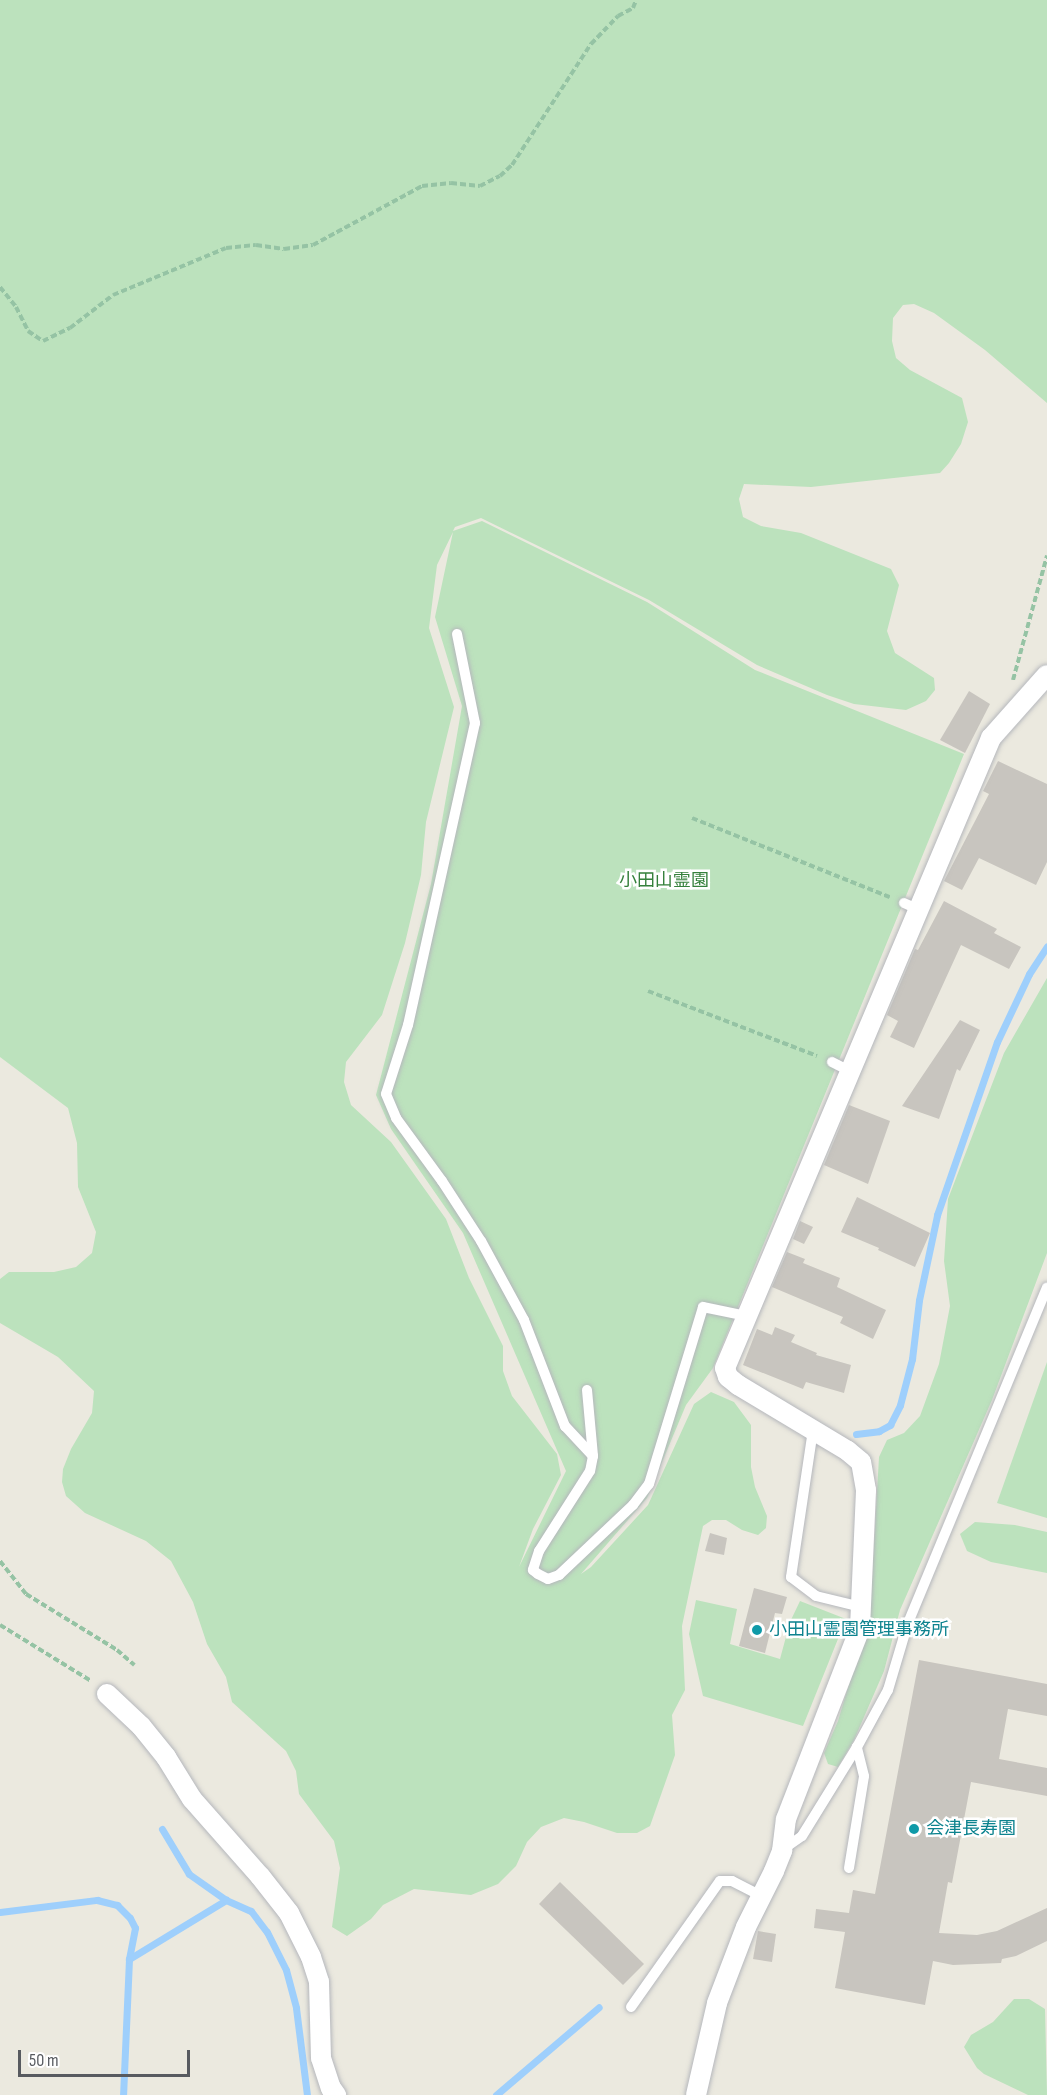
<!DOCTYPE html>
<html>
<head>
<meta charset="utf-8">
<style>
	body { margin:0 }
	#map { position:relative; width:1047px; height:2095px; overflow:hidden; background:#ebe9df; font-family:"Sofia Sans Condensed","Noto Sans JP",sans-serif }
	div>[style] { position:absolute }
	.green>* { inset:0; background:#bce2bd }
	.stream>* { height:7px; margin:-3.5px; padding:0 3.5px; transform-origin:3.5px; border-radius:3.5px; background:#9ecffc }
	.building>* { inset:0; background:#c8c5bf }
	.path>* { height:4px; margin-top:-2px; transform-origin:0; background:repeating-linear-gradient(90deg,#95c3a4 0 6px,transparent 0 9px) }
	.roads { filter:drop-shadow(0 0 2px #b5b7bc) drop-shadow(0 0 2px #b5b7bc) }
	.lane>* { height:10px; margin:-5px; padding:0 5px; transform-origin:5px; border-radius:5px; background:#fff }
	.street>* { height:20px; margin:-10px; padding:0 10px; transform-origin:10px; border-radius:10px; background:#fff }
	.dots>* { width:16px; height:16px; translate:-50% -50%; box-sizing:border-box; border:3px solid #fff; border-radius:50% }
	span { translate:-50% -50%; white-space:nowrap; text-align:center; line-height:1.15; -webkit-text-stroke:5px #fff; paint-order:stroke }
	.park-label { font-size:18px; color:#36813d }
	.culture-label { font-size:18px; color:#0d838f }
	.left { translate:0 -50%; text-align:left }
	.scale { position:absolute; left:18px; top:2050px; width:172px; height:27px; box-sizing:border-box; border:3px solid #585b60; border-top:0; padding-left:8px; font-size:18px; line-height:21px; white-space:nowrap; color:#585b60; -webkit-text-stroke:4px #fff; paint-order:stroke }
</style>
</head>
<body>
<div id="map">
	<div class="green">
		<i style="clip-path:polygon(evenodd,0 0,1047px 0,1047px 403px,985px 350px,934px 313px,914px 304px,903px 305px,893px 318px,892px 341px,896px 358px,910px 370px,962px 398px,968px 422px,961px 444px,949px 463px,940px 473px,811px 487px,744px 484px,739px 499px,743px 517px,761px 526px,801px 533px,891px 569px,899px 585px,887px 631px,895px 653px,934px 678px,935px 690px,926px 701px,906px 710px,854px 704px,827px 695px,757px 665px,649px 600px,481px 518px,455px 527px,453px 531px,482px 521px,647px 602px,755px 670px,964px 754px,713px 1368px,686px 1405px,647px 1498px,581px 1574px,591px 1567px,648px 1505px,694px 1404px,711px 1392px,734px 1402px,751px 1425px,751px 1467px,755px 1487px,767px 1516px,766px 1528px,758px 1535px,742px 1530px,726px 1520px,712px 1520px,703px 1526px,682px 1626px,685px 1690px,672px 1715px,675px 1755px,650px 1826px,637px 1833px,617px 1833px,584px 1822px,564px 1818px,541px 1827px,527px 1842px,516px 1866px,498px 1884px,471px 1895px,414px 1889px,383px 1905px,371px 1919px,347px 1936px,332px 1927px,340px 1868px,334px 1841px,299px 1794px,296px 1771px,286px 1751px,232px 1702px,226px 1677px,207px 1644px,193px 1602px,171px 1561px,146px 1541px,85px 1513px,66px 1496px,62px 1482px,63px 1469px,71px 1449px,92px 1413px,94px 1391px,58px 1357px,0 1323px,0 1279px,9px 1272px,54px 1272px,76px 1267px,92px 1253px,96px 1232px,78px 1187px,77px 1143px,68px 1108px,0 1057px,0 0,453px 532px,435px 617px,462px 706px,431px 884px,376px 1095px,391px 1129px,463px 1233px,566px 1471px,519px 1567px,533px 1529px,561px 1475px,557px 1454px,512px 1396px,503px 1371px,503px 1346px,469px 1278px,446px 1219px,391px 1142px,351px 1105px,344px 1082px,346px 1062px,382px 1015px,405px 943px,421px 875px,426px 822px,454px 707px,429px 628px,437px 565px,453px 532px)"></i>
		<i style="clip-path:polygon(1047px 978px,1047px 1253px,992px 1400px,900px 1610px,884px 1671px,854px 1740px,838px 1767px,828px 1764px,824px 1753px,838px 1721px,870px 1614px,879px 1457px,887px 1440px,904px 1433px,920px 1416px,939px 1364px,950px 1306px,944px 1261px,948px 1199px,1004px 1053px)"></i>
		<i style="clip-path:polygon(1047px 1362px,1047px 1518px,997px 1503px)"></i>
		<i style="clip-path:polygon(975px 1522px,1015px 1525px,1047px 1532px,1047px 1573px,991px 1562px,967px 1551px,960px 1534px)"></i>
		<i style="clip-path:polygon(696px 1600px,737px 1609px,730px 1644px,780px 1659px,790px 1622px,800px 1601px,846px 1619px,803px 1726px,703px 1696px,689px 1634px)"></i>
		<i style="clip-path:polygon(1014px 1999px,1029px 1999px,1045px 2009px,1047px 2095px,1028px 2095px,984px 2074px,977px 2068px,964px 2047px,971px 2035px,993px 2022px)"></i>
	</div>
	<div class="stream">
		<i style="left:856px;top:1434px;width:23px;rotate:-7deg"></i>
		<i style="left:879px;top:1431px;width:13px;rotate:-29deg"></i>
		<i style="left:890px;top:1425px;width:22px;rotate:-63deg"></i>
		<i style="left:900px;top:1405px;width:48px;rotate:-75.4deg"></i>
		<i style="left:912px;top:1359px;width:59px;rotate:-83.2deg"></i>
		<i style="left:919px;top:1300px;width:87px;rotate:-78deg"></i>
		<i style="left:937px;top:1215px;width:183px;rotate:-70.9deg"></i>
		<i style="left:997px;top:1042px;width:75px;rotate:-64.8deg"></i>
		<i style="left:1029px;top:974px;width:33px;rotate:-57deg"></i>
		<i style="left:162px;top:1829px;width:52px;rotate:59deg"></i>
		<i style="left:189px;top:1874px;width:45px;rotate:35.1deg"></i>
		<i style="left:0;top:1912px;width:98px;rotate:-7.1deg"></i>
		<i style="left:97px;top:1900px;width:21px;rotate:14deg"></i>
		<i style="left:117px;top:1905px;width:18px;rotate:45deg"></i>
		<i style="left:130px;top:1918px;width:11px;rotate:63deg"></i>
		<i style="left:135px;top:1928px;width:32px;rotate:101deg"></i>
		<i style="left:129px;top:1959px;width:136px;rotate:92.5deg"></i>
		<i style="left:129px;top:1959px;width:114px;rotate:-31.3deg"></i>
		<i style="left:226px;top:1900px;width:27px;rotate:24deg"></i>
		<i style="left:251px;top:1911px;width:26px;rotate:53deg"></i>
		<i style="left:267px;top:1932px;width:42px;rotate:63.4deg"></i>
		<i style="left:286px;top:1970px;width:39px;rotate:75deg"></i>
		<i style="left:296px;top:2008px;width:88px;rotate:82.8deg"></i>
		<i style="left:496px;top:2095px;width:135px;rotate:-40.5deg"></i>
	</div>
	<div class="building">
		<i style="clip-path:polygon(969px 691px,990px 704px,965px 753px,940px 740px)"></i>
		<i style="clip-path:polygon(998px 761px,1047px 784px,1047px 862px,1036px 885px,979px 858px,962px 890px,944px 881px,989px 794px,983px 791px)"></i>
		<i style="clip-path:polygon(944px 901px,997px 929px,994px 933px,1021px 947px,1009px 969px,961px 945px,914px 1048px,890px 1037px,898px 1021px,887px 1015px,915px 949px,918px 950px)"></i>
		<i style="clip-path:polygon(960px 1020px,980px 1030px,960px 1071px,957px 1069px,939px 1119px,902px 1106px)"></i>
		<i style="clip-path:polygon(849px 1105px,890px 1121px,868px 1184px,824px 1165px)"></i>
		<i style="clip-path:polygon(857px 1197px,930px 1233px,915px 1267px,878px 1250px,879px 1248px,841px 1232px)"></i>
		<i style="clip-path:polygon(800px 1221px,813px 1227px,804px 1244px,793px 1239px)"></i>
		<i style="clip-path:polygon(787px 1252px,805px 1259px,803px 1263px,840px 1278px,837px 1287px,886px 1310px,873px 1339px,840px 1323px,843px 1317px,772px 1287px)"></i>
		<i style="clip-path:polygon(775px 1327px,795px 1335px,791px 1342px,817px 1353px,816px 1355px,851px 1365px,844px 1393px,806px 1382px,803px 1389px,743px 1365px,757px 1329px,772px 1335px)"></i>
		<i style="clip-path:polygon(710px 1533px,727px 1538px,724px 1555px,705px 1551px)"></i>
		<i style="clip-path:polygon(754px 1588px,787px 1597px,782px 1614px,775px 1613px,765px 1653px,739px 1646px)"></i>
		<i style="clip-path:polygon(919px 1660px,1047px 1684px,1047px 1716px,1008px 1709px,999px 1759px,1047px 1768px,1047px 1796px,971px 1782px,952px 1883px,948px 1882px,939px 1933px,977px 1935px,997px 1931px,1047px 1908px,1047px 1941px,1016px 1956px,1002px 1959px,1001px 1963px,953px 1965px,933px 1961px,925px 2005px,835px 1988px,845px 1932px,814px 1928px,816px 1909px,849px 1913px,853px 1890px,875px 1894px)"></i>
		<i style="clip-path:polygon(560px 1882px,644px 1964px,623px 1985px,539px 1904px)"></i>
		<i style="clip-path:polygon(758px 1931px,776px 1934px,772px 1962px,753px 1959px)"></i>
	</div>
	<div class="path">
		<i style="left:0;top:287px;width:26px;rotate:51deg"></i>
		<i style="left:16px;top:307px;width:27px;rotate:63deg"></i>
		<i style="left:28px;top:331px;width:18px;rotate:34deg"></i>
		<i style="left:43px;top:341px;width:30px;rotate:-26deg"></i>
		<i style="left:70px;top:328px;width:54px;rotate:-37.5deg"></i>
		<i style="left:113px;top:295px;width:122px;rotate:-22.6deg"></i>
		<i style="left:226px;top:248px;width:30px;rotate:-6deg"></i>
		<i style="left:256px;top:245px;width:28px;rotate:8deg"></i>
		<i style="left:284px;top:249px;width:29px;rotate:-8deg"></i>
		<i style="left:313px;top:245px;width:124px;rotate:-28.4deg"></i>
		<i style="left:422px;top:186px;width:29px;rotate:-6deg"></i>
		<i style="left:451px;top:183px;width:29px;rotate:6deg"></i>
		<i style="left:480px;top:186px;width:22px;rotate:-27deg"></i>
		<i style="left:500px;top:176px;width:16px;rotate:-43deg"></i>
		<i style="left:512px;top:165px;width:145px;rotate:-56.9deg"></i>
		<i style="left:591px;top:44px;width:39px;rotate:-46deg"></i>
		<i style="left:618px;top:16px;width:17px;rotate:-28deg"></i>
		<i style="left:633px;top:8px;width:9px;rotate:-69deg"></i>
		<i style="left:1013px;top:680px;width:129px;rotate:-74.7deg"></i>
		<i style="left:692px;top:818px;width:213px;rotate:21.8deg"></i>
		<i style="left:648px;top:991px;width:181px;rotate:21deg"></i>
		<i style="left:0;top:1561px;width:42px;rotate:51.8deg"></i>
		<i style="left:26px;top:1594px;width:107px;rotate:31.6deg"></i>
		<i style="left:117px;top:1650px;width:23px;rotate:41deg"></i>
		<i style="left:0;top:1625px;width:107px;rotate:31.6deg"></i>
	</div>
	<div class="roads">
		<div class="lane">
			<i style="left:457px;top:634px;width:91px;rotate:78.6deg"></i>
			<i style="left:475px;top:723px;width:309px;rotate:102.5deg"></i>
			<i style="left:408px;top:1025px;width:72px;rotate:107.7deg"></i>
			<i style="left:386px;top:1094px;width:26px;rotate:67deg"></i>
			<i style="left:396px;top:1118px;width:78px;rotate:53.9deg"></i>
			<i style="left:442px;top:1181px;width:72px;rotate:57deg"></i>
			<i style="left:481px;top:1241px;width:90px;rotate:61.4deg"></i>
			<i style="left:524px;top:1320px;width:114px;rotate:68.9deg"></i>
			<i style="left:565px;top:1426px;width:41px;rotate:47deg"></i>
			<i style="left:593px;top:1456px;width:15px;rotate:101deg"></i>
			<i style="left:590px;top:1471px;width:95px;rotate:122.5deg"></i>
			<i style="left:539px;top:1551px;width:20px;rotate:108deg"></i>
			<i style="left:533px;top:1570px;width:6px;rotate:39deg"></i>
			<i style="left:538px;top:1574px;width:11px;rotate:27deg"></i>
			<i style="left:548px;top:1579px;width:12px;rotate:-20deg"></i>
			<i style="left:559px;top:1575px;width:102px;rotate:-43.4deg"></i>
			<i style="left:633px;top:1505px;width:26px;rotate:-53deg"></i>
			<i style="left:649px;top:1484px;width:185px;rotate:-73deg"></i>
			<i style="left:703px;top:1307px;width:45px;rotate:11.6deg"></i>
			<i style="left:904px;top:903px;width:17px;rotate:24deg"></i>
			<i style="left:832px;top:1062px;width:20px;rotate:27deg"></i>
			<i style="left:587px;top:1390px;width:66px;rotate:84.8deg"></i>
			<i style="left:813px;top:1430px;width:149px;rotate:98.5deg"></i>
			<i style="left:791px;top:1577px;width:31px;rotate:37deg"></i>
			<i style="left:816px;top:1596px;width:46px;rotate:13.7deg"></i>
			<i style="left:782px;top:1850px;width:24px;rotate:-35deg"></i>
			<i style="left:802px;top:1836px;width:105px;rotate:-58.3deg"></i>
			<i style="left:857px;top:1747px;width:65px;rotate:-61.5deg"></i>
			<i style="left:888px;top:1690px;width:70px;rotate:-73.4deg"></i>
			<i style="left:908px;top:1623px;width:363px;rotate:-67.5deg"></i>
			<i style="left:849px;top:1868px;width:93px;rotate:-80.7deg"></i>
			<i style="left:864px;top:1776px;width:30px;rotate:-104deg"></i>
			<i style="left:631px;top:2007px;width:154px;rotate:-54.8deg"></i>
			<i style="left:720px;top:1881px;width:12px"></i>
			<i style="left:732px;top:1881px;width:34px;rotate:27deg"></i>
		</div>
		<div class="street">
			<i style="left:107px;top:1694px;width:47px;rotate:43.3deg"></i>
			<i style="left:141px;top:1726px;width:40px;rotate:51deg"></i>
			<i style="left:166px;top:1757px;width:49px;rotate:58.2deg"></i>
			<i style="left:192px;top:1799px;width:103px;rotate:48.6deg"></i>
			<i style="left:260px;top:1876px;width:47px;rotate:51.9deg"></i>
			<i style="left:289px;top:1913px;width:49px;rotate:63.4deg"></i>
			<i style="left:311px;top:1957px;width:26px;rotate:72deg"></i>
			<i style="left:319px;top:1982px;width:76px;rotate:88.5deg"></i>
			<i style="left:321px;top:2058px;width:32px;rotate:72deg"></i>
			<i style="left:331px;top:2088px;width:9px;rotate:54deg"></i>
			<i style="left:696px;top:2095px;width:94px;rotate:-77.1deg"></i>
			<i style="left:717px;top:2003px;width:81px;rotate:-69.1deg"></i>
			<i style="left:746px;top:1927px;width:63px;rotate:-63.4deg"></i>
			<i style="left:774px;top:1871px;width:22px;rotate:-68deg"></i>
			<i style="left:782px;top:1851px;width:32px;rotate:-83deg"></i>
			<i style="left:786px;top:1819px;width:205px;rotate:-68.8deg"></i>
			<i style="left:860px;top:1628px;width:138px;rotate:-87.5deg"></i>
			<i style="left:866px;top:1490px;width:28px;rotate:-100deg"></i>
			<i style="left:861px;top:1462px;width:17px;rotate:-140deg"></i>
			<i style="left:848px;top:1451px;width:128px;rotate:-149deg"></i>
			<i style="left:738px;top:1385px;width:13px;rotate:-141deg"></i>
			<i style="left:728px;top:1377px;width:9px;rotate:-108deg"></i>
			<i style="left:725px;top:1368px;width:684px;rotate:-67.11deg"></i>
			<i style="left:991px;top:738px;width:84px;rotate:-48.4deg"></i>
		</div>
	</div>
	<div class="dots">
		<i style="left:757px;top:1630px;background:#0f9aa8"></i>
		<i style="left:914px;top:1829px;background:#0f9aa8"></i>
	</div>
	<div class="park-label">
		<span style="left:664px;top:881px">小田山霊園</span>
	</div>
	<div class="culture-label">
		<span class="left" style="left:769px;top:1630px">小田山霊園管理事務所</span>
		<span class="left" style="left:926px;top:1829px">会津長寿園</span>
	</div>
	<div class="scale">50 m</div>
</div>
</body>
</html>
